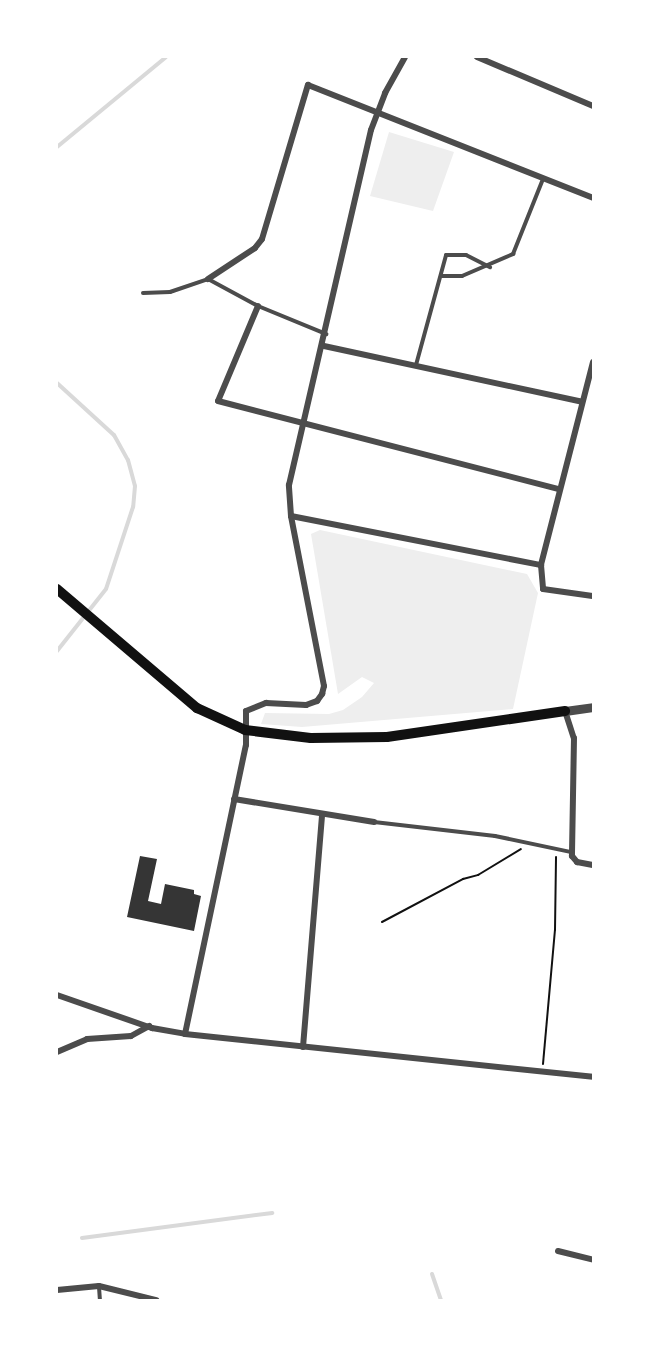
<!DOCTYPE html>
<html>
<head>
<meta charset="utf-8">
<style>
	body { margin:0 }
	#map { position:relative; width:650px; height:1357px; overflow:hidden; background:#fff; font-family:"Fira Sans",sans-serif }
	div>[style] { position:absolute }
	.green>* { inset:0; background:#eee }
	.stream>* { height:4px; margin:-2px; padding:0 2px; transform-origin:2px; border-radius:2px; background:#d9d9d9 }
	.building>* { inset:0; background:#353535 }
	.path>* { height:2px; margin:-1px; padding:0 1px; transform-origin:1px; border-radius:1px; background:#111 }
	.service>* { height:4px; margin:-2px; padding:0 2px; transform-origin:2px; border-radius:2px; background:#4c4c4c }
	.minor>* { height:6px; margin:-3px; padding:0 3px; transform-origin:3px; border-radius:3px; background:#4c4c4c }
	.tertiary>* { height:9px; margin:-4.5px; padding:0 4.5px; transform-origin:4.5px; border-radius:4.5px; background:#4c4c4c }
	.secondary>* { height:10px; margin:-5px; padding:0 5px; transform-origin:5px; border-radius:5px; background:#111 }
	span { translate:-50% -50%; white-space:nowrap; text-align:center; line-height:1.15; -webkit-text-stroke:4.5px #fff; paint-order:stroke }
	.frame { position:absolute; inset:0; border:58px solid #fff; pointer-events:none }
</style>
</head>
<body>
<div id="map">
	<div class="green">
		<i style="clip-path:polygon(389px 132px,454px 152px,433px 211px,370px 196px)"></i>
		<i style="clip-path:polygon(320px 530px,527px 574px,538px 593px,513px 709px,302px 727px,261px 724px,265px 713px,329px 714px,343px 710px,362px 697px,374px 683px,362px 677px,338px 694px,311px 534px)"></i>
	</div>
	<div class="stream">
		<i style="left:57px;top:147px;width:141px;rotate:-39.5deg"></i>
		<i style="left:57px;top:383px;width:77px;rotate:42.4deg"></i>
		<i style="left:114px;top:435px;width:29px;rotate:61deg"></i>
		<i style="left:128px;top:460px;width:27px;rotate:75deg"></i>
		<i style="left:135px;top:486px;width:21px;rotate:95deg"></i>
		<i style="left:133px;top:507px;width:86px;rotate:108.2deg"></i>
		<i style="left:106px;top:589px;width:79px;rotate:128.3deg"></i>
		<i style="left:82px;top:1238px;width:192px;rotate:-7.5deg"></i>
		<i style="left:432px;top:1274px;width:28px;rotate:71deg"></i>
	</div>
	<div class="building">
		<i style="clip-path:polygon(140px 856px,157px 859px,148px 901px,161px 904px,165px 884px,194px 890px,194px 894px,201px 896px,194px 931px,127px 917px)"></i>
	</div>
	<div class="path">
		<i style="left:382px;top:922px;width:92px;rotate:-28deg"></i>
		<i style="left:463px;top:879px;width:16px;rotate:-15deg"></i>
		<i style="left:478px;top:875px;width:50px;rotate:-31.2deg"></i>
		<i style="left:543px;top:1064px;width:135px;rotate:-84.9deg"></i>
		<i style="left:555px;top:930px;width:73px;rotate:-89.2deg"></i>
	</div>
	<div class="service">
		<i style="left:441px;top:276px;width:21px"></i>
		<i style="left:462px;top:276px;width:56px;rotate:-23.3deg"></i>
		<i style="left:513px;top:254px;width:81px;rotate:-68.2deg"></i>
		<i style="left:143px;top:293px;width:27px;rotate:-2deg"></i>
		<i style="left:170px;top:292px;width:40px;rotate:-18.9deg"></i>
		<i style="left:208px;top:279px;width:57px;rotate:28.4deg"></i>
		<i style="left:258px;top:306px;width:74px;rotate:22.4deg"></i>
		<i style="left:416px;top:365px;width:114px;rotate:-74.7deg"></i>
		<i style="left:446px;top:255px;width:20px"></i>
		<i style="left:466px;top:255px;width:27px;rotate:27deg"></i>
		<i style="left:374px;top:822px;width:122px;rotate:6.6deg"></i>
		<i style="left:495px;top:836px;width:78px;rotate:11.9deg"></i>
		<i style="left:99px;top:1287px;width:13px;rotate:86deg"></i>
	</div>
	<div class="minor">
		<i style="left:477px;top:57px;width:126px;rotate:22.9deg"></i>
		<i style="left:208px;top:279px;width:56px;rotate:-33.4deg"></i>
		<i style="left:255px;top:248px;width:11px;rotate:-52deg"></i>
		<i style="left:262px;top:239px;width:161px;rotate:-73.4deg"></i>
		<i style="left:308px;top:85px;width:307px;rotate:21.6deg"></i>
		<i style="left:258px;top:306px;width:103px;rotate:112.8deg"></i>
		<i style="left:218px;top:401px;width:352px;rotate:14.5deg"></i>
		<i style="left:324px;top:346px;width:264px;rotate:12.2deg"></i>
		<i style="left:593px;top:362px;width:210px;rotate:104.4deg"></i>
		<i style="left:541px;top:565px;width:24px;rotate:85deg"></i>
		<i style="left:543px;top:589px;width:50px;rotate:8deg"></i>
		<i style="left:291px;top:516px;width:255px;rotate:11.1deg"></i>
		<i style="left:565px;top:711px;width:28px;rotate:72deg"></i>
		<i style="left:574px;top:738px;width:118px;rotate:91deg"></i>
		<i style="left:572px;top:856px;width:8px;rotate:50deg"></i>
		<i style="left:577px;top:862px;width:16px;rotate:11deg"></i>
		<i style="left:234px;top:799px;width:142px;rotate:9.3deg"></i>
		<i style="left:57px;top:995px;width:101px;rotate:19.2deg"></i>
		<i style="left:152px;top:1028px;width:34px;rotate:10deg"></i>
		<i style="left:185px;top:1034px;width:410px;rotate:6deg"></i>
		<i style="left:185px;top:1034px;width:295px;rotate:-78.1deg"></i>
		<i style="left:246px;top:745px;width:34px;rotate:-90deg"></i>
		<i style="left:246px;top:711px;width:22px;rotate:-22deg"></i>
		<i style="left:266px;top:703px;width:40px;rotate:2.9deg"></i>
		<i style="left:306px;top:705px;width:12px;rotate:-20deg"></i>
		<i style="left:317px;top:701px;width:9px;rotate:-54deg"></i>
		<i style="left:322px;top:694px;width:8px;rotate:-76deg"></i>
		<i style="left:324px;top:686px;width:173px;rotate:-101deg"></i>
		<i style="left:291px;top:516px;width:31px;rotate:-94deg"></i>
		<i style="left:289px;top:485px;width:364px;rotate:-77deg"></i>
		<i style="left:371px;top:130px;width:40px;rotate:-69deg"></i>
		<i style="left:385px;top:93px;width:41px;rotate:-60.9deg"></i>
		<i style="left:303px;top:1047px;width:233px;rotate:-85.3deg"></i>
		<i style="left:57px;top:1052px;width:33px;rotate:-23deg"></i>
		<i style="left:87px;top:1039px;width:44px;rotate:-3.9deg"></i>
		<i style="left:131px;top:1036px;width:21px;rotate:-29deg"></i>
		<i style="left:558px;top:1251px;width:36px;rotate:14deg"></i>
		<i style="left:57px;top:1290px;width:42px;rotate:-5.4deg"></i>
		<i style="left:99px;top:1286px;width:59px;rotate:13.8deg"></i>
	</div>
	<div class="tertiary">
		<i style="left:565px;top:711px;width:28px;rotate:-8deg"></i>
	</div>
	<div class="secondary">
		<i style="left:57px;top:589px;width:184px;rotate:40.4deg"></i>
		<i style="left:197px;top:708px;width:53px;rotate:24.6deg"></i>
		<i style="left:245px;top:730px;width:66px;rotate:6.9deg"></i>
		<i style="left:311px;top:738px;width:76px;rotate:-0.8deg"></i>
		<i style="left:387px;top:737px;width:180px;rotate:-8.3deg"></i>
	</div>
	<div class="frame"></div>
</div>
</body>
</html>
